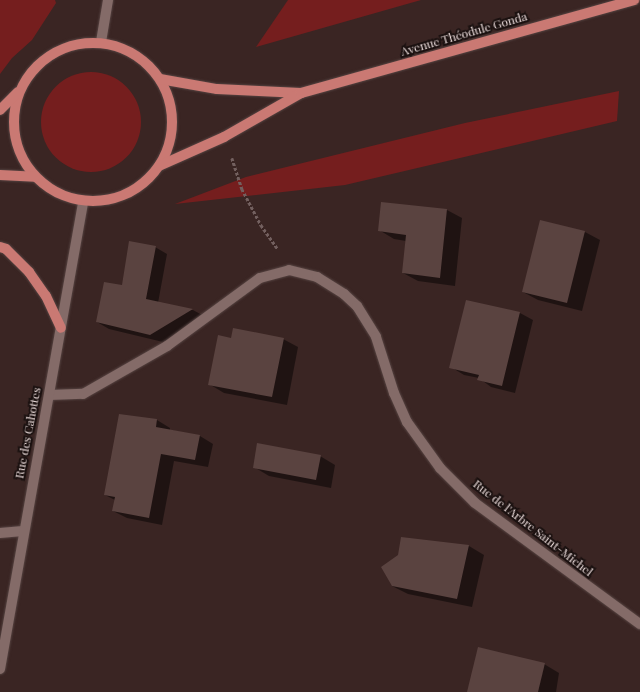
<!DOCTYPE html>
<html>
<head>
<meta charset="utf-8">
<style>
	body { margin:0 }
	#map { position:relative; width:640px; height:692px; overflow:hidden; background:#3a2523; font-family:"Playfair Display",serif }
	div>[style] { position:absolute }
	.green>* { inset:0; background:#751e1e }
	.round { border-radius:50% }
	.shadow>* { inset:0; background:#0007 }
	.building>* { inset:0; background:#5a4340 }
	.path>* { height:2.5px; margin-top:-1.25px; transform-origin:0; background:repeating-linear-gradient(90deg,#73605f 0 3px,transparent 0 5px) }
	.roads { filter:drop-shadow(0 0 1px #564442) drop-shadow(0 0 1px #564442) }
	.minor>* { height:10px; margin:-5px; padding:0 5px; transform-origin:5px; border-radius:5px; background:#846b68 }
	.major>* { height:10px; margin:-5px; padding:0 5px; transform-origin:5px; border-radius:5px; background:#ca7973 }
	.major>.ring { margin:-5px; padding:0; box-sizing:content-box; background:none; border:10px solid #ca7973; border-radius:50% }
	span { translate:-50% -50%; white-space:nowrap; text-align:center; line-height:1.15; -webkit-text-stroke:4px #1b1110; paint-order:stroke }
	.street-label { font-size:12px; color:#eddedd }
</style>
</head>
<body>
<div id="map">
	<div class="green">
		<i style="clip-path:polygon(0 0,55px 0,56px 3px,32px 40px,12px 58px,0 74px)"></i>
		<i style="clip-path:polygon(288px 0,421px 0,256px 47px)"></i>
		<i class="round" style="left:41px;top:72px;width:100px;height:100px"></i>
		<i style="clip-path:polygon(619px 91px,617px 121px,345px 185px,175px 204px,246px 177px,465px 123px)"></i>
	</div>
	<div class="shadow">
		<i style="clip-path:polygon(447px 210px,462px 218px,455px 286px,418px 281px,403px 273px,406px 241px,394px 239px,379px 230px)"></i>
		<i style="clip-path:polygon(585px 232px,600px 240px,582px 311px,538px 300px,523px 292px)"></i>
		<i style="clip-path:polygon(155px 247px,167px 254px,158px 303px,193px 310px,204px 316px,163px 342px,109px 329px,97px 322px)"></i>
		<i style="clip-path:polygon(520px 313px,533px 320px,515px 393px,491px 387px,479px 378px,464px 375px,451px 367px)"></i>
		<i style="clip-path:polygon(232px 339px,283px 339px,298px 347px,287px 405px,224px 393px,209px 384px)"></i>
		<i style="clip-path:polygon(157px 420px,170px 428px,170px 430px,200px 436px,213px 444px,208px 467px,174px 461px,162px 525px,127px 518px,113px 511px,115px 500px,105px 495px)"></i>
		<i style="clip-path:polygon(320px 456px,335px 465px,331px 488px,269px 476px,254px 467px)"></i>
		<i style="clip-path:polygon(469px 546px,484px 555px,472px 607px,408px 594px,392px 586px)"></i>
		<i style="clip-path:polygon(544px 664px,559px 673px,556px 692px,468px 692px)"></i>
	</div>
	<div class="building">
		<i style="clip-path:polygon(381px 202px,447px 209px,440px 278px,402px 273px,406px 235px,378px 231px)"></i>
		<i style="clip-path:polygon(540px 220px,585px 231px,567px 303px,522px 292px)"></i>
		<i style="clip-path:polygon(129px 241px,156px 246px,146px 299px,193px 309px,150px 335px,96px 322px,104px 282px,122px 285px)"></i>
		<i style="clip-path:polygon(466px 300px,520px 312px,502px 386px,477px 380px,479px 375px,449px 368px)"></i>
		<i style="clip-path:polygon(233px 328px,284px 338px,272px 397px,208px 385px,218px 335px,231px 338px)"></i>
		<i style="clip-path:polygon(119px 414px,157px 419px,156px 427px,200px 435px,195px 460px,161px 454px,149px 518px,112px 511px,115px 497px,104px 495px)"></i>
		<i style="clip-path:polygon(257px 443px,321px 455px,316px 480px,253px 468px)"></i>
		<i style="clip-path:polygon(401px 537px,469px 545px,457px 599px,392px 586px,381px 567px,398px 555px)"></i>
		<i style="clip-path:polygon(478px 647px,545px 663px,538px 692px,467px 692px)"></i>
	</div>
	<div class="path">
		<i style="left:232px;top:158px;width:33px;rotate:72deg"></i>
		<i style="left:242px;top:189px;width:41px;rotate:62.2deg"></i>
		<i style="left:261px;top:225px;width:29px;rotate:55deg"></i>
	</div>
	<div class="roads">
		<div class="minor">
			<i style="left:101px;top:42px;width:43px;rotate:-80.5deg"></i>
			<i style="left:49px;top:395px;width:34px;rotate:-2deg"></i>
			<i style="left:83px;top:394px;width:97px;rotate:-29.7deg"></i>
			<i style="left:167px;top:346px;width:115px;rotate:-36.2deg"></i>
			<i style="left:260px;top:278px;width:30px;rotate:-15deg"></i>
			<i style="left:289px;top:270px;width:29px;rotate:14deg"></i>
			<i style="left:317px;top:277px;width:32px;rotate:32deg"></i>
			<i style="left:344px;top:294px;width:18px;rotate:43deg"></i>
			<i style="left:357px;top:306px;width:36px;rotate:58deg"></i>
			<i style="left:376px;top:337px;width:59px;rotate:72.2deg"></i>
			<i style="left:394px;top:393px;width:32px;rotate:66deg"></i>
			<i style="left:407px;top:422px;width:57px;rotate:54.3deg"></i>
			<i style="left:440px;top:468px;width:49px;rotate:45deg"></i>
			<i style="left:475px;top:503px;width:205px;rotate:36.3deg"></i>
			<i style="left:0;top:533px;width:23px;rotate:-5deg"></i>
			<i style="left:0;top:669px;width:475px;rotate:-79.9deg"></i>
		</div>
		<div class="major">
			<i class="ring" style="left:14px;top:43px;width:148px;height:148px"></i>
			<i style="left:160px;top:79px;width:58px;rotate:10deg"></i>
			<i style="left:217px;top:89px;width:84px;rotate:2.7deg"></i>
			<i style="left:0;top:110px;width:25px;rotate:-45deg"></i>
			<i style="left:159px;top:166px;width:71px;rotate:-24deg"></i>
			<i style="left:224px;top:137px;width:89px;rotate:-29.7deg"></i>
			<i style="left:301px;top:93px;width:346px;rotate:-15.6deg"></i>
			<i style="left:0;top:175px;width:35px;rotate:3deg"></i>
			<i style="left:0;top:247px;width:6px;rotate:18deg"></i>
			<i style="left:6px;top:249px;width:33px;rotate:45deg"></i>
			<i style="left:29px;top:272px;width:29px;rotate:55deg"></i>
			<i style="left:46px;top:296px;width:35px;rotate:65deg"></i>
		</div>
	</div>
	<div class="street-label">
		<span style="left:464px;top:34px;rotate:-16deg">Avenue Théodule Gonda</span>
		<span style="left:28px;top:433px;rotate:-79deg">Rue des Cahottes</span>
		<span style="left:533px;top:528px;rotate:38deg">Rue de l'Arbre Saint-Michel</span>
	</div>
</div>
</body>
</html>
